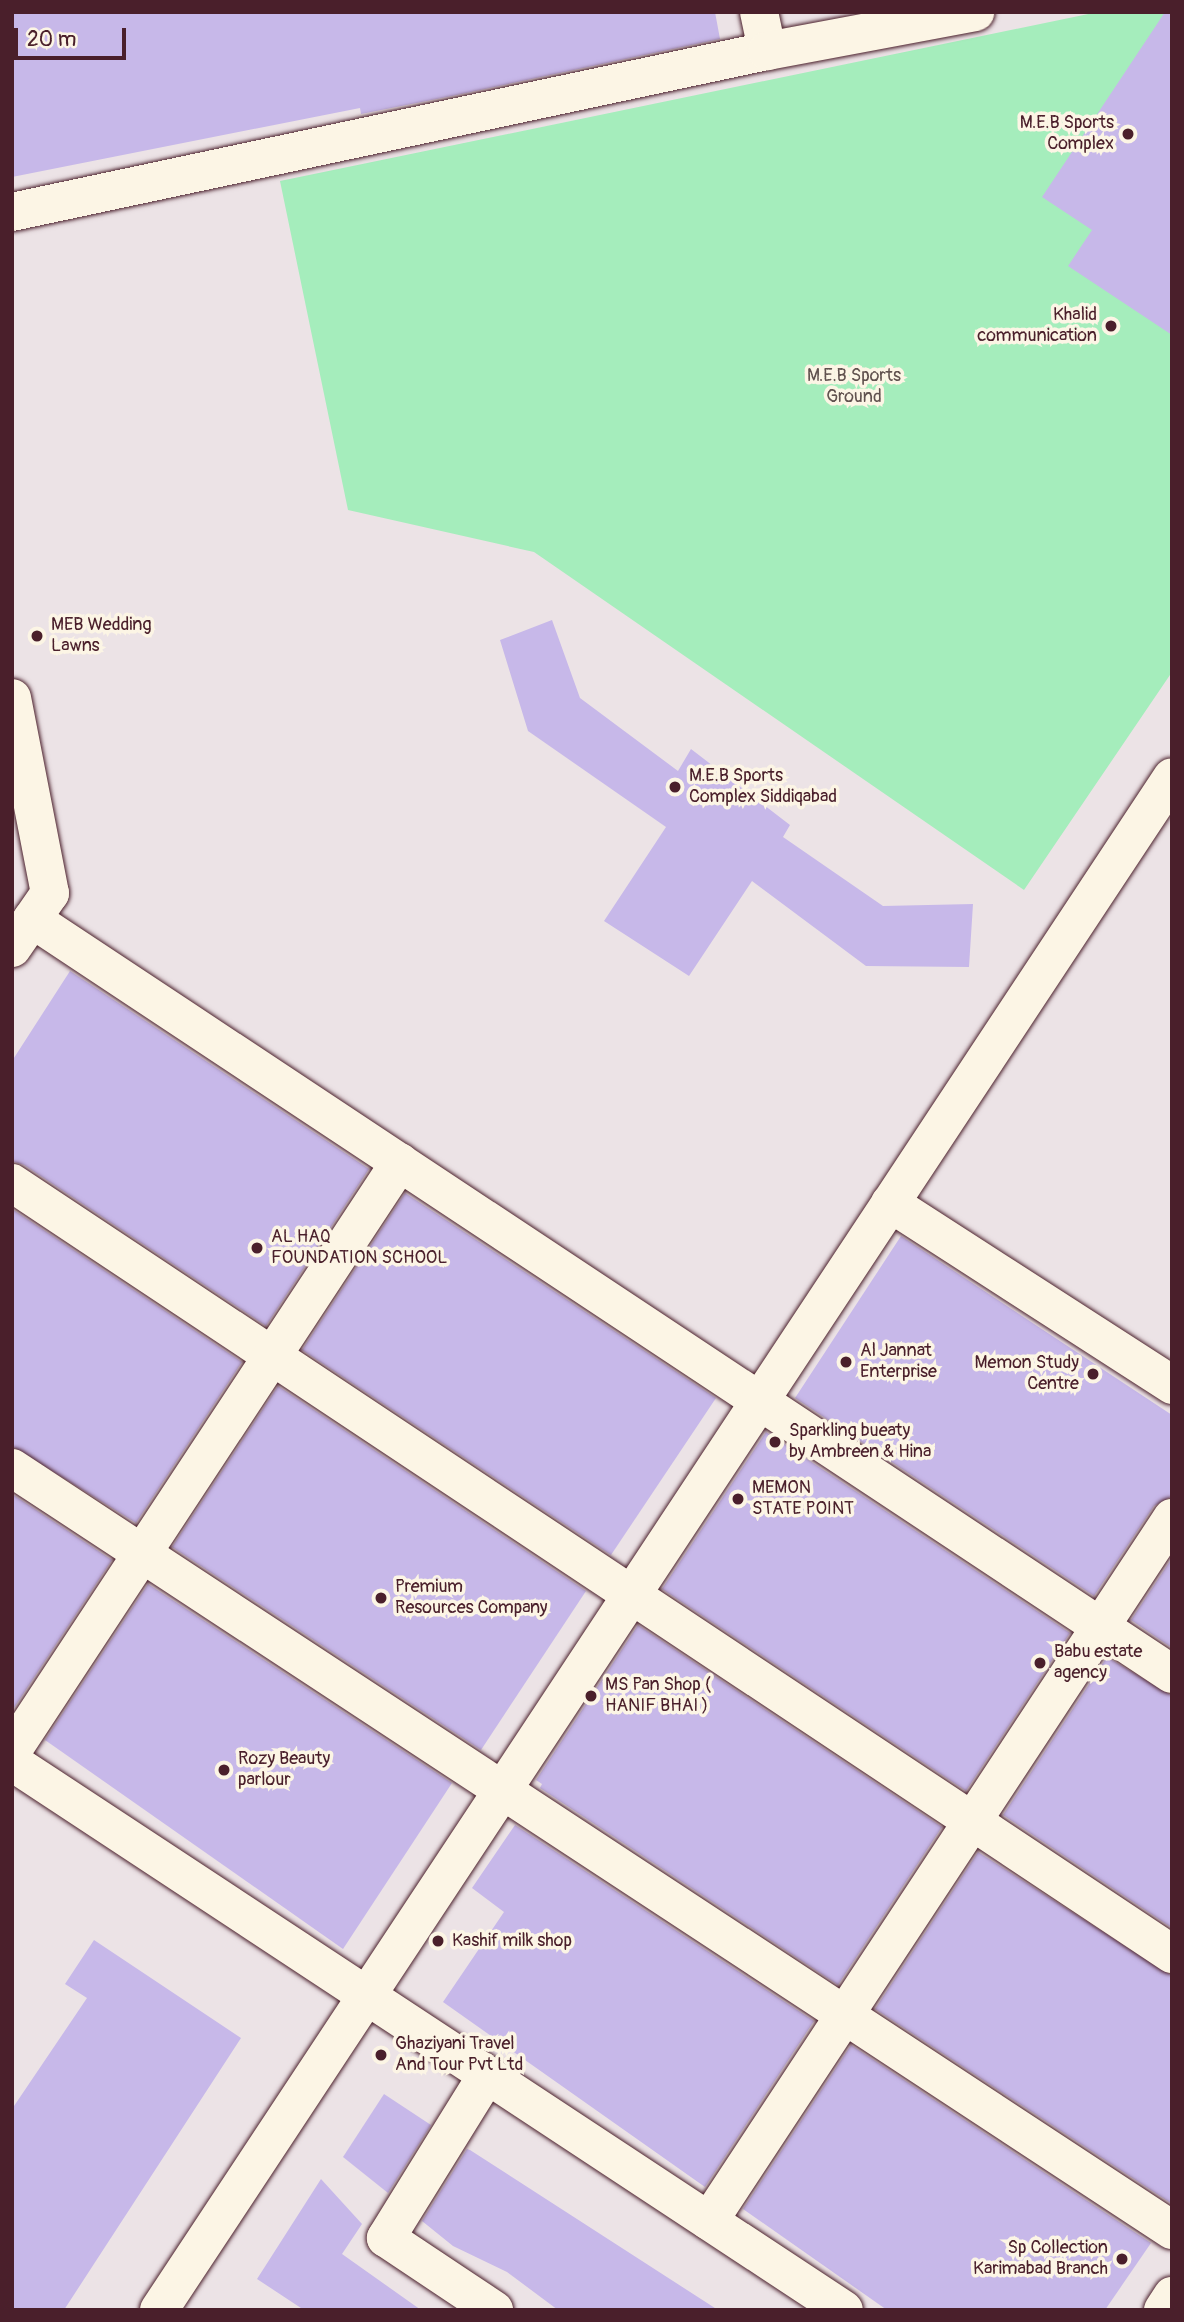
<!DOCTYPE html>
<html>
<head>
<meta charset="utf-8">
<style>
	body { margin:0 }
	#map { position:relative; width:1184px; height:2322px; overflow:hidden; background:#ece3e6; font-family:Pangolin,sans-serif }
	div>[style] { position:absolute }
	.green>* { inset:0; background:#a5edbc }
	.building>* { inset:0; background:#c7b8e9 }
	.roads { filter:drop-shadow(0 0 2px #4a1f2b) drop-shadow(0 0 2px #4a1f2b) }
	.minor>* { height:38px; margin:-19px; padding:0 19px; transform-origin:19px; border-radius:19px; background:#fcf5e5 }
	.tertiary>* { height:38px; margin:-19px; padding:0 19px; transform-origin:19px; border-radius:19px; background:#fcf5e5 }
	.dots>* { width:19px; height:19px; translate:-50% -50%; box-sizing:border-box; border:4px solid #fcf5e5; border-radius:50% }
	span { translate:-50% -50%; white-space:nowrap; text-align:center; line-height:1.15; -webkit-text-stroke:7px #fcf5e5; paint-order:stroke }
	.poi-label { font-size:18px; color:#4a1f2b }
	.right { translate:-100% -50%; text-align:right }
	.left { translate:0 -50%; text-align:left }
	.park-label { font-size:18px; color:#61524f }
	.frame { position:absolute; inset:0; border:14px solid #4a1f2b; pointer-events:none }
	.scale { position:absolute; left:14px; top:28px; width:112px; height:32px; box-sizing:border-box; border:4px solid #4a1f2b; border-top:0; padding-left:9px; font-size:21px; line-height:24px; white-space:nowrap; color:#4a1f2b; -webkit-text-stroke:5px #fcf5e5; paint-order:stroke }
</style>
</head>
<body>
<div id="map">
	<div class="green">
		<i style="clip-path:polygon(1098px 12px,1172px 12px,1172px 672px,1024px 890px,534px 552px,348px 510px,280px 181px)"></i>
	</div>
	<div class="building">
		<i style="clip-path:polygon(12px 12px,715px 12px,720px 39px,452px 96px,361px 114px,360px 108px,12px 177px)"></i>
		<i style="clip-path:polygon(1165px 12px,1172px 12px,1172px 335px,1068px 266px,1092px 230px,1042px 197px)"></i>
		<i style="clip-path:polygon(552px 620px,580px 698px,678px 771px,691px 749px,790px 825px,783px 837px,883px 906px,973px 904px,969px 967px,866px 966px,752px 881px,689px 976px,604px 921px,666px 827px,528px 731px,500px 640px)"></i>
		<i style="clip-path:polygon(70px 971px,369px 1169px,266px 1326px,24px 1165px,12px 1161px,12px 1061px)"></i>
		<i style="clip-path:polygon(405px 1193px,716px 1398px,611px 1555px,302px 1350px)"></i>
		<i style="clip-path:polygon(12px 1209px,242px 1362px,136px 1523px,12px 1446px)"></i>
		<i style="clip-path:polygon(901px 1236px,1172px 1415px,1172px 1496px,1154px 1506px,1094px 1596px,795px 1398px)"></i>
		<i style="clip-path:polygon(278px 1386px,586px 1591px,481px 1750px,172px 1547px)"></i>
		<i style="clip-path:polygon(766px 1432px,1070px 1633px,966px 1791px,662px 1589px)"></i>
		<i style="clip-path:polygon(12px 1494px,112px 1560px,12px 1711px)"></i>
		<i style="clip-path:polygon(1172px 1558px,1172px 1648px,1131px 1620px)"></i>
		<i style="clip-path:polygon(148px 1584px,452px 1783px,343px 1949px,45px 1740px)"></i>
		<i style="clip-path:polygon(638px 1625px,942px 1827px,838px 1985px,540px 1788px,542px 1784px,536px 1780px)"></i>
		<i style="clip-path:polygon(1107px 1657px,1172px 1696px,1172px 1928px,1003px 1815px)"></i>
		<i style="clip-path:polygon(515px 1825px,814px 2021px,705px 2187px,443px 2002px,504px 1912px,472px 1888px)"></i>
		<i style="clip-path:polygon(978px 1852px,1172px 1976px,1172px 2204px,875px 2009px)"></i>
		<i style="clip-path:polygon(94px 1940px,241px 2038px,64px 2310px,12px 2310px,12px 2109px,87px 1998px,65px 1984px)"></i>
		<i style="clip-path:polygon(851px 2045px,1151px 2243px,1105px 2310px,887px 2310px,743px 2209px)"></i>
		<i style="clip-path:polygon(384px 2094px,431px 2125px,388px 2193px,343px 2157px)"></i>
		<i style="clip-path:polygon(467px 2149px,470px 2150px,718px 2310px,558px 2310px,507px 2272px,453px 2246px,422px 2221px)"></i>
		<i style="clip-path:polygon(321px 2179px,362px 2224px,342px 2254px,421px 2310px,304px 2310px,257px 2279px)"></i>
	</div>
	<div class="roads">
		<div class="minor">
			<i style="left:759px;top:12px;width:40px;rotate:78deg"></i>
			<i style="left:12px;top:212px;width:772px;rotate:-12.04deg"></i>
			<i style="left:767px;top:51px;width:212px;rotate:-10.6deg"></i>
			<i style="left:32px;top:919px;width:1367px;rotate:33.52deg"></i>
			<i style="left:12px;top:1183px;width:1393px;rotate:33.61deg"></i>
			<i style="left:890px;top:1203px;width:336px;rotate:32.8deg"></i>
			<i style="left:12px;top:1468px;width:1388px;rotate:33.3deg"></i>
			<i style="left:12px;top:1751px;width:705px;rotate:-56.63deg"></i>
			<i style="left:12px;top:1762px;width:996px;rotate:33.37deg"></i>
			<i style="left:487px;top:2075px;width:192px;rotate:121.8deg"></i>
			<i style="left:386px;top:2238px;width:130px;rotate:33.7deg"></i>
			<i style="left:709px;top:2221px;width:842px;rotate:-56.63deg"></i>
			<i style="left:159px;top:2310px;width:1837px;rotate:-56.54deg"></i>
			<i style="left:1163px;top:2310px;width:17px;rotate:-57deg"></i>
		</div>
		<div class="tertiary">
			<i style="left:12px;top:698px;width:199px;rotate:79deg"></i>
			<i style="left:50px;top:893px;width:67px;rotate:124.6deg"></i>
		</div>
	</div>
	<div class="dots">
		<i style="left:1128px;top:134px;background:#4a1f2b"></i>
		<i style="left:1111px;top:326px;background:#4a1f2b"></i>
		<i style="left:37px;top:636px;background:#4a1f2b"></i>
		<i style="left:675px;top:787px;background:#4a1f2b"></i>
		<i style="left:257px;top:1248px;background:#4a1f2b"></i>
		<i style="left:846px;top:1362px;background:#4a1f2b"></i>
		<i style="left:1093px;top:1374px;background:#4a1f2b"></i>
		<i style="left:775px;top:1442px;background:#4a1f2b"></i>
		<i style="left:738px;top:1499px;background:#4a1f2b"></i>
		<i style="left:381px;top:1598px;background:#4a1f2b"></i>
		<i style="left:1040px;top:1663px;background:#4a1f2b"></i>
		<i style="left:591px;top:1696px;background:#4a1f2b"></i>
		<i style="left:224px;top:1770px;background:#4a1f2b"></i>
		<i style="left:438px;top:1941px;background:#4a1f2b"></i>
		<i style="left:381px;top:2055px;background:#4a1f2b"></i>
		<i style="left:1122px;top:2259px;background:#4a1f2b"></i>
	</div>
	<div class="poi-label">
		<span class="right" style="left:1114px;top:134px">M.E.B Sports<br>Complex</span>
		<span class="right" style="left:1097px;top:326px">Khalid<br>communication</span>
		<span class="left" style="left:51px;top:636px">MEB Wedding<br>Lawns</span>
		<span class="left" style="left:689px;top:787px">M.E.B Sports<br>Complex Siddiqabad</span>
		<span class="left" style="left:271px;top:1248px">AL HAQ<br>FOUNDATION SCHOOL</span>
		<span class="left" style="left:860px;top:1362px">Al Jannat<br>Enterprise</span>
		<span class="right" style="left:1079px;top:1374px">Memon Study<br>Centre</span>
		<span class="left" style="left:789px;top:1442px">Sparkling bueaty<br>by Ambreen &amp; Hina</span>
		<span class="left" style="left:752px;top:1499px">MEMON<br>STATE POINT</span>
		<span class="left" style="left:395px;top:1598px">Premium<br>Resources Company</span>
		<span class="left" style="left:1054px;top:1663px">Babu estate<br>agency</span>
		<span class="left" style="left:605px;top:1696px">MS Pan Shop (<br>HANIF BHAI )</span>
		<span class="left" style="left:238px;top:1770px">Rozy Beauty<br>parlour</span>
		<span class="left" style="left:452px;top:1941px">Kashif milk shop</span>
		<span class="left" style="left:395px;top:2055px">Ghaziyani Travel<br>And Tour Pvt Ltd</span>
		<span class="right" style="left:1108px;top:2259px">Sp Collection<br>Karimabad Branch</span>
	</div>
	<div class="park-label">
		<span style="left:854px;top:387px">M.E.B Sports<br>Ground</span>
	</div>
	<div class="frame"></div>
	<div class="scale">20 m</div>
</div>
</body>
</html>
